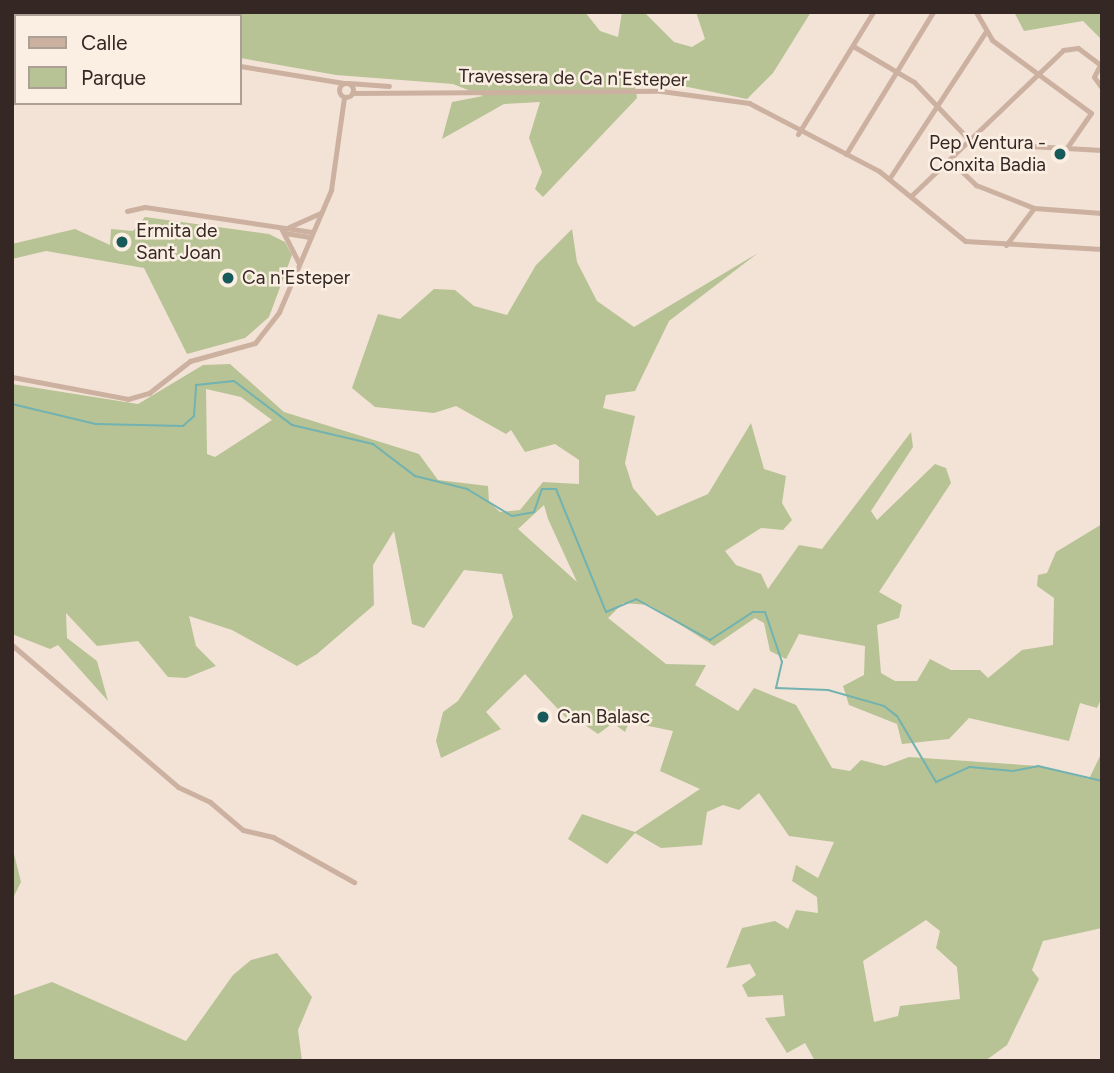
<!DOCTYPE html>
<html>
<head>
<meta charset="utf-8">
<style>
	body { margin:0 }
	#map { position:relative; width:1114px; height:1073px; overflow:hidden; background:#f3e3d6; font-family:Figtree,sans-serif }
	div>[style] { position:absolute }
	.green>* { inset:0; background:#b7c395 }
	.stream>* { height:2px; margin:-1px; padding:0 1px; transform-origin:1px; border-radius:1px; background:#72b2b0 }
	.street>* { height:5px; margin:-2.5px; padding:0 2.5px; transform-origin:2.5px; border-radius:2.5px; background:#ccb1a1 }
	.street>.ring { margin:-2.5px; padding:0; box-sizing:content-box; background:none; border:5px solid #ccb1a1; border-radius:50% }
	.dots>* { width:19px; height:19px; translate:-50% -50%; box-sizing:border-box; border:4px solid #fbeee2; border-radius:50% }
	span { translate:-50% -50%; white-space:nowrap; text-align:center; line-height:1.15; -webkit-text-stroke:5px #fbeee2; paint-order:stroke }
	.street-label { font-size:19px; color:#352824 }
	.poi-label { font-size:19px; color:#352824 }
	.right { translate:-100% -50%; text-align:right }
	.left { translate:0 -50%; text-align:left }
	.frame { position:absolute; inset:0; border:14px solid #352824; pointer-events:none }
	.legend { position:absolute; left:14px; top:14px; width:228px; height:91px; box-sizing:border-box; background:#fbeee2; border:2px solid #ac9f96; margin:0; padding:9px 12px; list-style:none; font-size:21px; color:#352824 }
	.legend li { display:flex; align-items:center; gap:14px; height:35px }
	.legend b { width:35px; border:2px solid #ac9f96 }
</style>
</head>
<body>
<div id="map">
	<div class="green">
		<i style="clip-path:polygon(12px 12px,585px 12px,600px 31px,618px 37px,622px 12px,644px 12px,674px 42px,692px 47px,705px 39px,696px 12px,811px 12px,773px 73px,747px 99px,688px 87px,635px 86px,637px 98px,543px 197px,535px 189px,542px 172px,529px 138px,540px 102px,504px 104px,442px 139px,452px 102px,483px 96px,453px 84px,336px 75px,240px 58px,240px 16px,16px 16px,16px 31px)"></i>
		<i style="clip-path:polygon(1014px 12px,1102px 12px,1102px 40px,1083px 21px,1024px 31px)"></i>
		<i style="clip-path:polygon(145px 217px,269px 234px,285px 242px,292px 255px,269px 317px,245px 338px,187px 354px,144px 268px,46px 251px,12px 259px,12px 244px,75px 229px,110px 245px,111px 229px,133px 231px)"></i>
		<i style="clip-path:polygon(evenodd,572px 229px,577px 262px,597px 301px,634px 327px,758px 253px,669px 321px,635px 391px,606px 395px,603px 408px,635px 416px,625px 463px,633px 488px,657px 516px,708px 494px,751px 423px,764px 469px,786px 476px,782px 503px,792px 520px,783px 530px,761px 528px,725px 551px,736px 565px,761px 574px,768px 589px,799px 545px,822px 549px,911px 432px,913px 447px,871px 511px,877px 520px,935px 464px,946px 468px,951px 483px,879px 592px,902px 605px,899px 618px,877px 625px,881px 673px,895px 681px,917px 681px,930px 659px,951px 670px,980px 670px,988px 678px,1022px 650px,1053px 645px,1054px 598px,1037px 586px,1038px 575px,1047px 573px,1056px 552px,1102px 524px,1102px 697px,1097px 708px,1080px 703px,1069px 741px,969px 718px,949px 739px,902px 744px,897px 724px,849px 705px,843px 686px,864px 675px,865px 646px,799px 634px,786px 659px,770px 651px,764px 623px,755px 618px,714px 646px,649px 605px,623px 603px,608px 618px,666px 664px,706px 665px,695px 685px,738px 711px,754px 688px,796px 705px,832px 768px,850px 771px,861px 760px,885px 766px,909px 757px,1039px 766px,1089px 779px,1102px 752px,1102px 928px,1043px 941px,1032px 970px,1039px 979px,1007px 1045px,985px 1061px,815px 1061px,805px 1043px,787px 1053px,765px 1018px,785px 1016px,783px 995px,748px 997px,742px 985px,756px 975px,750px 964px,726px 968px,742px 928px,775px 921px,788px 929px,796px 910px,818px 913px,817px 897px,792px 881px,796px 865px,818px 878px,834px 842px,789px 836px,759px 793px,739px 810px,723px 805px,707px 812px,702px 845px,661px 848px,635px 833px,607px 864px,568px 839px,582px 814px,635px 832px,700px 789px,660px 771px,673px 731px,629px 722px,625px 732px,613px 723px,598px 734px,576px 719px,571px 723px,525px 674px,486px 712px,501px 729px,441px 758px,436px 741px,443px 712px,458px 701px,513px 617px,502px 574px,464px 570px,424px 628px,412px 624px,394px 531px,373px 565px,374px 605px,317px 654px,297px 666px,232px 630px,189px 616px,196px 646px,216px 666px,186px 678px,168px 677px,138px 641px,97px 646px,66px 613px,67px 638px,97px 661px,108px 701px,58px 645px,50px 649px,12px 634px,12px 384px,138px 404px,203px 365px,230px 364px,284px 412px,419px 454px,438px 480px,488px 486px,489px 502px,500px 512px,520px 510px,543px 482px,579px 484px,579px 460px,555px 444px,525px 452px,511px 430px,506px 434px,456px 406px,434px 413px,375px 407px,352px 388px,378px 314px,400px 319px,434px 289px,455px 290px,474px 306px,507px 315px,536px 265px,572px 229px,206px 389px,241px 397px,272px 420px,215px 457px,207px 454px,206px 389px,572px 229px,544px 505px,548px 519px,577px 582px,518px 529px,544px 505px,572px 229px,926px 920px,940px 931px,936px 948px,957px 967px,960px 999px,900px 1006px,898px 1016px,874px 1022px,863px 961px,926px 920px)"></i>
		<i style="clip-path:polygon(12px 846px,21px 882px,12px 900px)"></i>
		<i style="clip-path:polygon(277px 953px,312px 997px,298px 1030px,302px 1061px,12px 1061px,12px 996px,52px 982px,186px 1041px,233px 975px,251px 960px)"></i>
	</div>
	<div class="stream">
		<i style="left:12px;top:404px;width:86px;rotate:13.4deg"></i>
		<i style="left:96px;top:424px;width:87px;rotate:1.3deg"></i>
		<i style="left:183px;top:426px;width:15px;rotate:-42deg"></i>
		<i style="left:194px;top:416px;width:31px;rotate:-86deg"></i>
		<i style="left:196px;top:385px;width:38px;rotate:-6deg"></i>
		<i style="left:234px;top:381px;width:73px;rotate:37.2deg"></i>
		<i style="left:292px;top:425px;width:83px;rotate:13.2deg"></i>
		<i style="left:373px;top:444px;width:53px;rotate:37.3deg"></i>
		<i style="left:415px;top:476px;width:54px;rotate:14deg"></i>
		<i style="left:467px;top:489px;width:52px;rotate:31deg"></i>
		<i style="left:512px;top:516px;width:22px;rotate:-10deg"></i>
		<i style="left:534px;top:512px;width:24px;rotate:-71deg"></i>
		<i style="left:542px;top:489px;width:14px"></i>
		<i style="left:556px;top:489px;width:133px;rotate:67.9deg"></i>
		<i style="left:606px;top:612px;width:33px;rotate:-23deg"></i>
		<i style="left:636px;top:599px;width:85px;rotate:29deg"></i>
		<i style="left:710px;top:640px;width:51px;rotate:-33.1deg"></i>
		<i style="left:753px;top:612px;width:12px"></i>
		<i style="left:765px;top:612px;width:53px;rotate:71.2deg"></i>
		<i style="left:782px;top:662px;width:27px;rotate:103deg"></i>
		<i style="left:776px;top:688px;width:52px;rotate:2.2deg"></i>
		<i style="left:828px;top:690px;width:58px;rotate:15.9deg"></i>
		<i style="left:884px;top:706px;width:16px;rotate:38deg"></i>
		<i style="left:897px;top:716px;width:77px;rotate:59.4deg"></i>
		<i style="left:936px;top:782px;width:37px;rotate:-24deg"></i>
		<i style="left:970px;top:767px;width:43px;rotate:5.3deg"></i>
		<i style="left:1013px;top:771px;width:25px;rotate:-11deg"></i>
		<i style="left:1038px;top:766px;width:66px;rotate:13.2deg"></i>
	</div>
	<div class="street">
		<i style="left:976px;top:12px;width:32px;rotate:60deg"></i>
		<i style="left:992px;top:40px;width:123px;rotate:36.4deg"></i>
		<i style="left:1091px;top:113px;width:44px;rotate:124.8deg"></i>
		<i style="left:12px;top:39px;width:4px"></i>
		<i style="left:853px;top:46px;width:71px;rotate:30.5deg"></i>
		<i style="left:914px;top:82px;width:84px;rotate:46.4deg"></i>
		<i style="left:972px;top:143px;width:130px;rotate:3.1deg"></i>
		<i style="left:1100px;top:65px;width:13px;rotate:117deg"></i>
		<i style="left:1094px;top:77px;width:14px;rotate:54deg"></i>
		<i style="left:240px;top:66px;width:105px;rotate:9.3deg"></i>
		<i class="ring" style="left:339px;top:83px;width:9px;height:9px"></i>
		<i style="left:348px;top:83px;width:41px;rotate:4.2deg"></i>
		<i style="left:352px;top:93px;width:309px;rotate:-0.4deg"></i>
		<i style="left:661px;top:91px;width:89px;rotate:7.8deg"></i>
		<i style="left:749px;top:103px;width:147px;rotate:27.6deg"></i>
		<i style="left:879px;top:171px;width:111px;rotate:39.1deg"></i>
		<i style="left:965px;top:241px;width:137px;rotate:3.3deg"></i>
		<i style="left:798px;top:134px;width:143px;rotate:-58.4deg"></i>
		<i style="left:846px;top:154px;width:167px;rotate:-58.5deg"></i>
		<i style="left:951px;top:161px;width:35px;rotate:44deg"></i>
		<i style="left:976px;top:185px;width:62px;rotate:21.6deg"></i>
		<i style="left:1034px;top:208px;width:68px;rotate:4.2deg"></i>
		<i style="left:889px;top:179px;width:175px;rotate:-56.7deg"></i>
		<i style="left:911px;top:196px;width:211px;rotate:-43.8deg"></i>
		<i style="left:1063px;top:50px;width:15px;rotate:-8deg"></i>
		<i style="left:1078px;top:48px;width:30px;rotate:37deg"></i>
		<i style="left:127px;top:211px;width:18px;rotate:-13deg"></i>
		<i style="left:145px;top:207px;width:169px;rotate:8.5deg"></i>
		<i style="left:289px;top:227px;width:35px;rotate:-24deg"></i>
		<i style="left:281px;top:228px;width:39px;rotate:63deg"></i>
		<i style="left:285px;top:233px;width:25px;rotate:9deg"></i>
		<i style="left:1006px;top:245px;width:46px;rotate:-52.9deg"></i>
		<i style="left:12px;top:377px;width:118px;rotate:10.7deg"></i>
		<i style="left:128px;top:399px;width:22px;rotate:-16deg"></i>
		<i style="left:149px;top:393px;width:52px;rotate:-38deg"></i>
		<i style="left:190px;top:361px;width:67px;rotate:-15.5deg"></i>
		<i style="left:255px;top:343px;width:39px;rotate:-52deg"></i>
		<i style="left:279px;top:312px;width:133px;rotate:-66.9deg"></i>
		<i style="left:331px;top:190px;width:94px;rotate:-82deg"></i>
		<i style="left:12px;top:645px;width:218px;rotate:40.5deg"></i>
		<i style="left:178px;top:787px;width:35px;rotate:25deg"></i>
		<i style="left:210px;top:802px;width:43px;rotate:40.3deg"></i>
		<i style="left:243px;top:830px;width:31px;rotate:13deg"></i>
		<i style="left:273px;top:837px;width:93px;rotate:29.1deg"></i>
	</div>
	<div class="dots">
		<i style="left:1060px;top:154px;background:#175a5a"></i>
		<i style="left:122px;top:242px;background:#175a5a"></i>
		<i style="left:228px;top:278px;background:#175a5a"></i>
		<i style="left:543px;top:717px;background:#175a5a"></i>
	</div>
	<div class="street-label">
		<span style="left:573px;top:78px;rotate:1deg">Travessera de Ca n'Esteper</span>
	</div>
	<div class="poi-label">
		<span class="right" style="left:1046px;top:154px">Pep Ventura -<br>Conxita Badia</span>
		<span class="left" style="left:136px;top:242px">Ermita de<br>Sant Joan</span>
		<span class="left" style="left:242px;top:278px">Ca n'Esteper</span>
		<span class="left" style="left:557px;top:717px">Can Balasc</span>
	</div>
	<div class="frame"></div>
	<ul class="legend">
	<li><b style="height:9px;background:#ccb1a1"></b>Calle</li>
	<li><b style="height:19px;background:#b7c395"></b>Parque</li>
	</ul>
</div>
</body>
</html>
